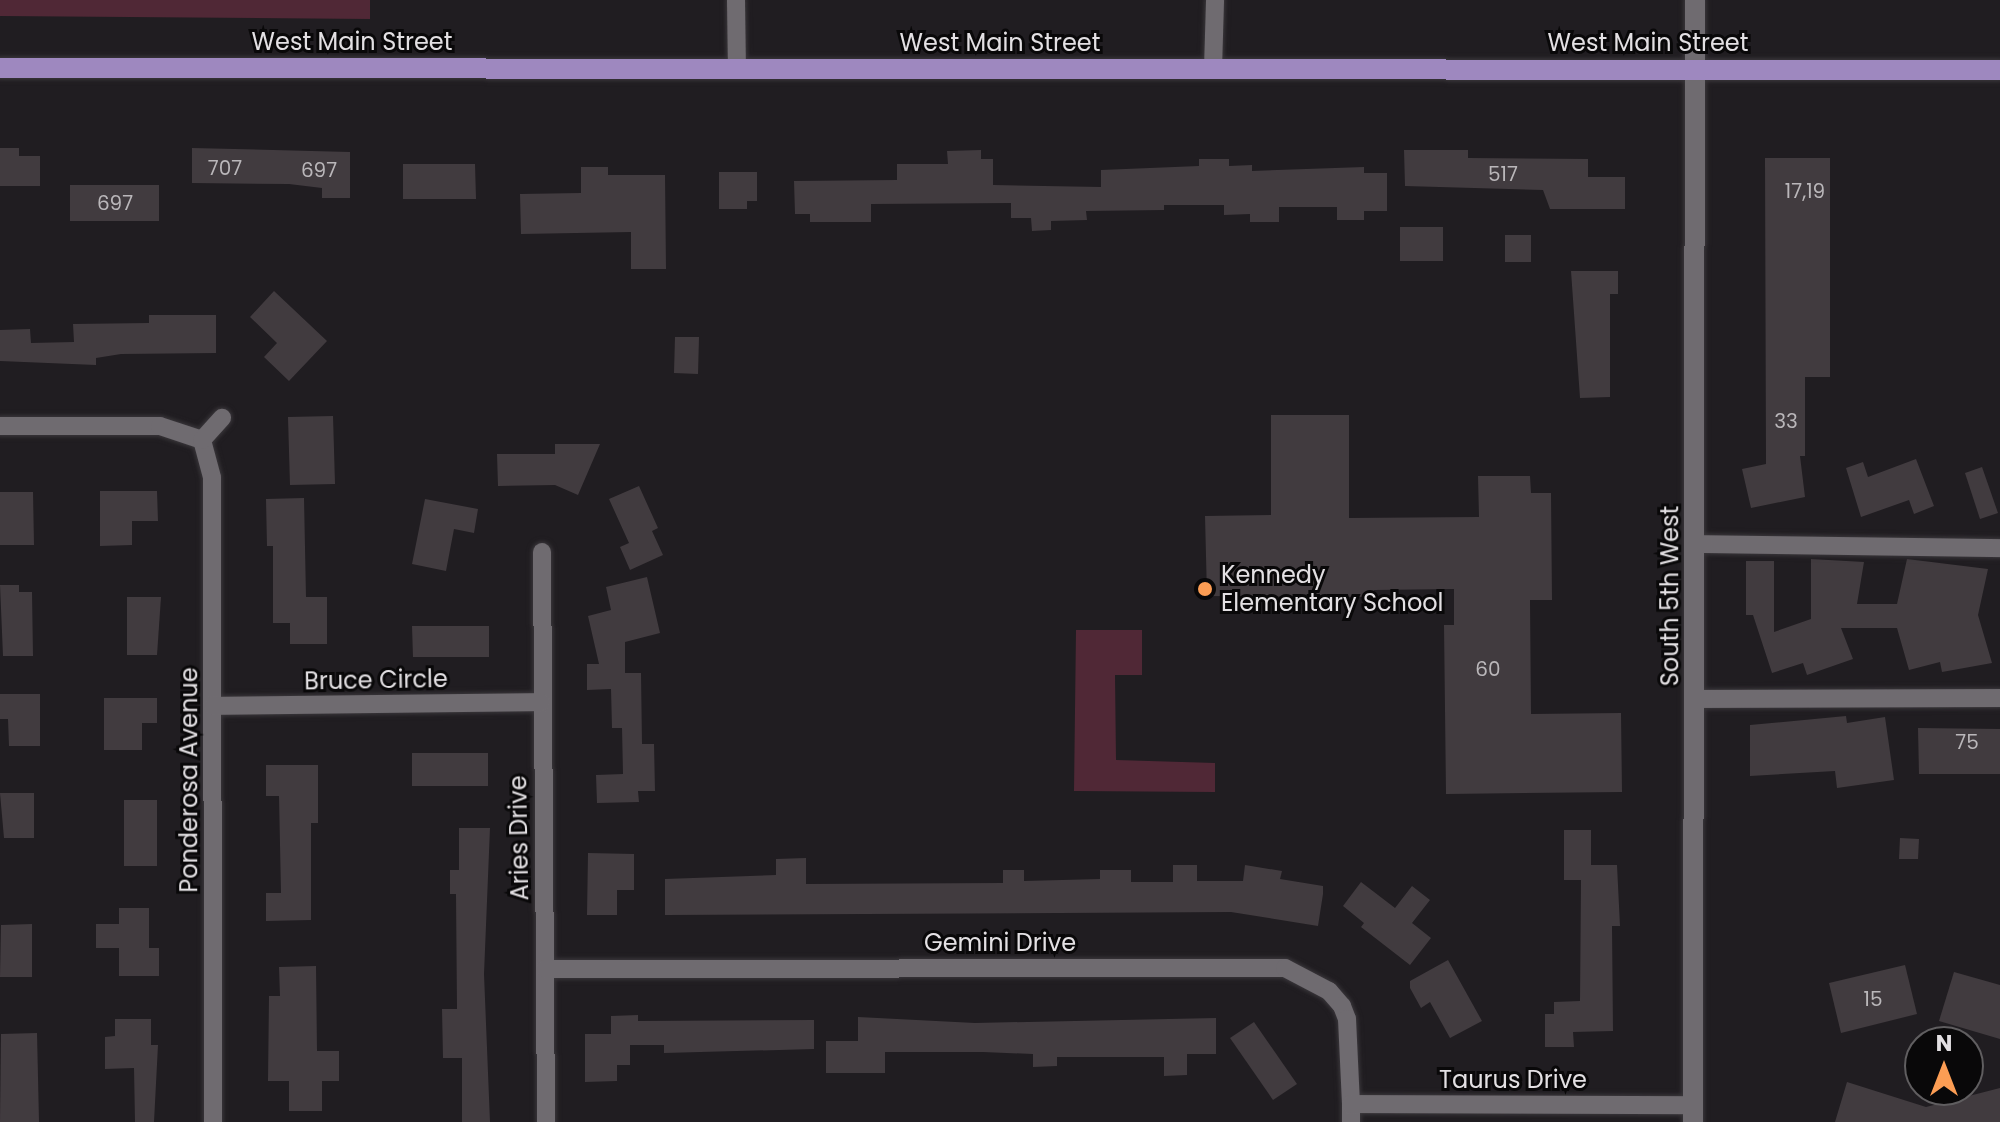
<!DOCTYPE html>
<html>
<head>
<meta charset="utf-8">
<style>
	body { margin:0 }
	#map { position:relative; width:2000px; height:1122px; overflow:hidden; background:#201d21; font-family:Poppins,sans-serif }
	div>[style] { position:absolute }
	.green>* { inset:0; background:#502836 }
	.building>* { inset:0; background:#413b3f }
	.roads { filter:drop-shadow(0 0 2px #3a373b) drop-shadow(0 0 2px #3a373b) }
	.minor>* { height:18px; margin:-9px; padding:0 9px; transform-origin:9px; border-radius:9px; background:#6f6b70 }
	.tertiary>* { height:20px; margin:-10px; padding:0 10px; transform-origin:10px; border-radius:10px; background:#6f6b70 }
	.primary>* { height:20px; margin:-10px; padding:0 10px; transform-origin:10px; border-radius:10px; background:#9e88bf }
	.dots>* { width:22px; height:22px; translate:-50% -50%; box-sizing:border-box; border:4px solid #090809; border-radius:50% }
	span { translate:-50% -50%; white-space:nowrap; text-align:center; line-height:1.15; -webkit-text-stroke:6px #090809; paint-order:stroke }
	.number-label { font-size:20px; color:#bab7ba }
	.number-label span { -webkit-text-stroke-width:0 }
	.street-label { font-size:24px; color:#e3e0e3 }
	.poi-label { font-size:24px; color:#e3e0e3 }
	.left { translate:0 -50%; text-align:left }
	.north { position:absolute; left:1904px; top:1026px; width:80px; height:80px; box-sizing:border-box; background:#090809; border:2px solid #605e60; border-radius:50%; rotate:0deg; font-size:22px; font-weight:700; line-height:32px; text-align:center; color:#e3e0e3 }
	.north::after { content:''; display:block; margin:auto; width:28px; height:36px; background:#fc9d54; clip-path:polygon(50% 0,100% 100%,50% 72%,0 100%) }
</style>
</head>
<body>
<div id="map">
	<div class="green">
		<i style="clip-path:polygon(0 0,370px 0,370px 19px,0 16px)"></i>
		<i style="clip-path:polygon(1076px 630px,1142px 630px,1142px 675px,1115px 675px,1116px 760px,1215px 763px,1215px 792px,1074px 791px)"></i>
	</div>
	<div class="building">
		<i style="clip-path:polygon(0 148px,19px 148px,19px 156px,40px 156px,40px 186px,0 186px)"></i>
		<i style="clip-path:polygon(192px 148px,350px 152px,350px 198px,322px 198px,322px 188px,289px 184px,192px 183px)"></i>
		<i style="clip-path:polygon(981px 150px,981px 159px,993px 159px,993px 185px,1101px 187px,1101px 170px,1199px 166px,1199px 159px,1229px 159px,1229px 166px,1252px 165px,1252px 171px,1364px 167px,1364px 173px,1387px 173px,1387px 211px,1364px 211px,1364px 220px,1337px 220px,1337px 207px,1279px 207px,1279px 222px,1250px 222px,1250px 214px,1224px 215px,1224px 205px,1164px 205px,1164px 210px,1086px 211px,1087px 220px,1051px 221px,1051px 230px,1032px 231px,1031px 218px,1011px 218px,1011px 203px,871px 204px,871px 222px,810px 222px,810px 214px,795px 214px,794px 181px,897px 180px,897px 164px,948px 164px,947px 151px)"></i>
		<i style="clip-path:polygon(1404px 150px,1468px 150px,1468px 158px,1588px 159px,1588px 177px,1625px 177px,1625px 209px,1550px 209px,1543px 190px,1405px 186px)"></i>
		<i style="clip-path:polygon(1765px 158px,1830px 158px,1830px 377px,1805px 377px,1805px 456px,1800px 456px,1805px 497px,1751px 508px,1742px 469px,1766px 464px)"></i>
		<i style="clip-path:polygon(403px 164px,475px 164px,476px 199px,403px 199px)"></i>
		<i style="clip-path:polygon(581px 167px,608px 167px,608px 175px,665px 175px,666px 269px,631px 269px,631px 232px,521px 234px,520px 194px,581px 193px)"></i>
		<i style="clip-path:polygon(719px 172px,757px 172px,757px 201px,747px 201px,747px 209px,719px 209px)"></i>
		<i style="clip-path:polygon(70px 185px,159px 185px,159px 221px,70px 221px)"></i>
		<i style="clip-path:polygon(1400px 227px,1443px 227px,1443px 261px,1400px 261px)"></i>
		<i style="clip-path:polygon(1505px 235px,1531px 235px,1531px 262px,1505px 262px)"></i>
		<i style="clip-path:polygon(1571px 271px,1618px 271px,1618px 294px,1610px 294px,1610px 397px,1580px 398px)"></i>
		<i style="clip-path:polygon(274px 291px,327px 341px,289px 381px,264px 357px,277px 343px,250px 317px)"></i>
		<i style="clip-path:polygon(149px 315px,216px 315px,216px 353px,121px 354px,96px 358px,96px 365px,0 361px,0 330px,30px 329px,31px 343px,74px 342px,73px 324px,149px 323px)"></i>
		<i style="clip-path:polygon(675px 337px,699px 337px,698px 374px,674px 373px)"></i>
		<i style="clip-path:polygon(1271px 415px,1349px 415px,1349px 518px,1479px 517px,1478px 476px,1530px 476px,1531px 493px,1551px 493px,1552px 600px,1530px 600px,1531px 714px,1621px 713px,1622px 792px,1446px 794px,1444px 625px,1454px 625px,1454px 589px,1374px 590px,1374px 597px,1207px 596px,1205px 516px,1271px 515px)"></i>
		<i style="clip-path:polygon(333px 416px,335px 484px,290px 485px,288px 417px)"></i>
		<i style="clip-path:polygon(555px 444px,600px 444px,578px 495px,555px 485px,498px 486px,497px 454px,555px 454px)"></i>
		<i style="clip-path:polygon(1916px 459px,1934px 506px,1914px 514px,1909px 500px,1861px 517px,1846px 468px,1863px 462px,1868px 477px)"></i>
		<i style="clip-path:polygon(1982px 467px,1998px 513px,1980px 519px,1965px 473px)"></i>
		<i style="clip-path:polygon(639px 486px,658px 528px,652px 531px,663px 555px,630px 570px,620px 547px,629px 543px,609px 499px)"></i>
		<i style="clip-path:polygon(100px 491px,157px 491px,158px 521px,132px 521px,132px 545px,100px 546px)"></i>
		<i style="clip-path:polygon(0 492px,33px 492px,34px 545px,0 545px)"></i>
		<i style="clip-path:polygon(304px 498px,306px 597px,327px 597px,327px 644px,290px 644px,290px 623px,273px 623px,273px 546px,267px 546px,266px 499px)"></i>
		<i style="clip-path:polygon(425px 499px,478px 509px,474px 533px,454px 529px,446px 571px,412px 564px)"></i>
		<i style="clip-path:polygon(1811px 559px,1864px 562px,1857px 604px,1897px 604px,1907px 559px,1988px 569px,1978px 615px,1992px 663px,1942px 672px,1940px 662px,1909px 670px,1897px 628px,1841px 628px,1853px 659px,1807px 675px,1803px 663px,1772px 673px,1753px 615px,1746px 615px,1746px 561px,1774px 561px,1774px 632px,1811px 619px)"></i>
		<i style="clip-path:polygon(647px 577px,660px 633px,625px 642px,625px 673px,641px 673px,642px 744px,654px 744px,655px 791px,638px 791px,639px 802px,597px 803px,596px 775px,623px 774px,622px 728px,612px 728px,611px 689px,587px 690px,587px 664px,599px 664px,588px 616px,611px 610px,606px 587px)"></i>
		<i style="clip-path:polygon(0 585px,19px 585px,19px 592px,32px 592px,33px 656px,3px 656px)"></i>
		<i style="clip-path:polygon(127px 597px,161px 597px,157px 655px,127px 655px)"></i>
		<i style="clip-path:polygon(412px 626px,489px 626px,489px 657px,413px 657px)"></i>
		<i style="clip-path:polygon(0 694px,40px 694px,40px 746px,9px 746px,8px 719px,0 719px)"></i>
		<i style="clip-path:polygon(104px 698px,157px 698px,157px 723px,142px 723px,142px 750px,104px 750px)"></i>
		<i style="clip-path:polygon(1846px 716px,1847px 723px,1885px 717px,1894px 780px,1837px 788px,1835px 771px,1750px 776px,1750px 725px)"></i>
		<i style="clip-path:polygon(1918px 728px,2000px 729px,2000px 774px,1919px 774px)"></i>
		<i style="clip-path:polygon(412px 753px,488px 753px,488px 786px,412px 786px)"></i>
		<i style="clip-path:polygon(266px 765px,318px 765px,318px 823px,311px 823px,311px 920px,266px 921px,266px 893px,281px 893px,279px 796px,266px 796px)"></i>
		<i style="clip-path:polygon(0 793px,34px 793px,34px 838px,4px 838px)"></i>
		<i style="clip-path:polygon(124px 800px,157px 800px,157px 866px,124px 866px)"></i>
		<i style="clip-path:polygon(459px 828px,490px 828px,484px 974px,490px 1122px,462px 1122px,462px 1058px,443px 1058px,442px 1009px,457px 1009px,456px 894px,450px 894px,450px 870px,459px 870px)"></i>
		<i style="clip-path:polygon(1564px 830px,1591px 830px,1591px 865px,1617px 865px,1620px 926px,1612px 926px,1613px 1031px,1573px 1032px,1574px 1047px,1545px 1047px,1545px 1014px,1554px 1014px,1554px 1002px,1580px 1001px,1581px 880px,1564px 880px)"></i>
		<i style="clip-path:polygon(1900px 838px,1919px 839px,1918px 859px,1899px 859px)"></i>
		<i style="clip-path:polygon(588px 853px,634px 854px,634px 890px,617px 890px,617px 915px,587px 915px)"></i>
		<i style="clip-path:polygon(806px 858px,806px 884px,1003px 883px,1003px 870px,1024px 870px,1024px 881px,1100px 879px,1100px 870px,1131px 870px,1131px 882px,1173px 882px,1173px 865px,1197px 865px,1197px 881px,1243px 881px,1245px 865px,1282px 871px,1280px 879px,1323px 886px,1323px 894px,1318px 926px,1231px 912px,665px 915px,665px 879px,776px 875px,776px 859px)"></i>
		<i style="clip-path:polygon(1361px 882px,1395px 908px,1412px 886px,1430px 900px,1412px 923px,1431px 938px,1410px 965px,1361px 927px,1364px 923px,1343px 906px)"></i>
		<i style="clip-path:polygon(119px 908px,149px 908px,149px 948px,159px 948px,159px 976px,119px 976px,119px 948px,96px 948px,96px 924px,119px 924px)"></i>
		<i style="clip-path:polygon(32px 924px,32px 977px,0 977px,1px 925px)"></i>
		<i style="clip-path:polygon(1448px 960px,1482px 1021px,1450px 1038px,1430px 1002px,1421px 1008px,1410px 988px,1410px 981px)"></i>
		<i style="clip-path:polygon(1905px 965px,1917px 1014px,1841px 1033px,1829px 983px)"></i>
		<i style="clip-path:polygon(316px 966px,317px 1051px,339px 1051px,339px 1081px,322px 1081px,322px 1111px,289px 1111px,289px 1081px,268px 1081px,269px 996px,280px 996px,279px 967px)"></i>
		<i style="clip-path:polygon(1954px 972px,2000px 985px,2000px 1039px,1939px 1021px)"></i>
		<i style="clip-path:polygon(638px 1015px,638px 1021px,814px 1020px,814px 1049px,664px 1053px,664px 1045px,630px 1045px,630px 1065px,617px 1065px,617px 1081px,585px 1082px,585px 1034px,611px 1034px,611px 1016px)"></i>
		<i style="clip-path:polygon(858px 1017px,975px 1023px,1216px 1018px,1216px 1054px,1187px 1054px,1187px 1075px,1164px 1076px,1164px 1057px,1057px 1057px,1057px 1066px,1033px 1067px,1033px 1054px,983px 1052px,885px 1052px,885px 1073px,826px 1073px,826px 1041px,858px 1041px)"></i>
		<i style="clip-path:polygon(115px 1019px,151px 1019px,151px 1045px,158px 1045px,154px 1122px,135px 1122px,134px 1068px,105px 1069px,105px 1037px,115px 1036px)"></i>
		<i style="clip-path:polygon(1254px 1022px,1297px 1084px,1273px 1100px,1230px 1038px)"></i>
		<i style="clip-path:polygon(37px 1033px,39px 1122px,0 1122px,1px 1034px)"></i>
		<i style="clip-path:polygon(1847px 1082px,1926px 1107px,2000px 1088px,2000px 1122px,1835px 1122px)"></i>
	</div>
	<div class="roads">
		<div class="minor">
			<i style="left:736px;top:0;width:69px;rotate:89.2deg"></i>
			<i style="left:1213px;top:69px;width:69px;rotate:-88.3deg"></i>
			<i style="left:0;top:426px;width:160px"></i>
			<i style="left:160px;top:426px;width:44px;rotate:18.4deg"></i>
			<i style="left:202px;top:440px;width:39px;rotate:75deg"></i>
			<i style="left:212px;top:478px;width:644px;rotate:89.91deg"></i>
			<i style="left:202px;top:440px;width:30px;rotate:-48deg"></i>
			<i style="left:1696px;top:544px;width:304px;rotate:0.8deg"></i>
			<i style="left:542px;top:552px;width:570px;rotate:89.6deg"></i>
			<i style="left:1696px;top:699px;width:304px;rotate:-0.2deg"></i>
			<i style="left:213px;top:706px;width:328px;rotate:-0.7deg"></i>
			<i style="left:545px;top:969px;width:740px;rotate:-0.08deg"></i>
			<i style="left:1285px;top:968px;width:50px;rotate:27.6deg"></i>
			<i style="left:1329px;top:991px;width:20px;rotate:49deg"></i>
			<i style="left:1342px;top:1006px;width:14px;rotate:69deg"></i>
			<i style="left:1347px;top:1019px;width:85px;rotate:87.3deg"></i>
			<i style="left:1351px;top:1122px;width:18px;rotate:-90deg"></i>
			<i style="left:1351px;top:1104px;width:342px;rotate:0.2deg"></i>
		</div>
		<div class="tertiary">
			<i style="left:1693px;top:1122px;width:1122px;rotate:-89.9deg"></i>
		</div>
		<div class="primary">
			<i style="left:0;top:68px;width:2000px;rotate:0.06deg"></i>
		</div>
	</div>
	<div class="dots">
		<i style="left:1205px;top:589px;background:#fc9d54"></i>
	</div>
	<div class="number-label">
		<span style="left:225px;top:168px">707</span>
		<span style="left:319px;top:170px">697</span>
		<span style="left:1503px;top:174px">517</span>
		<span style="left:1805px;top:191px">17,19</span>
		<span style="left:115px;top:203px">697</span>
		<span style="left:1786px;top:421px">33</span>
		<span style="left:1488px;top:669px">60</span>
		<span style="left:1967px;top:742px">75</span>
		<span style="left:1873px;top:999px">15</span>
	</div>
	<div class="street-label">
		<span style="left:352px;top:42px">West Main Street</span>
		<span style="left:1000px;top:43px">West Main Street</span>
		<span style="left:1648px;top:43px">West Main Street</span>
		<span style="left:1670px;top:596px;rotate:-90deg">South 5th West</span>
		<span style="left:376px;top:680px;rotate:-1deg">Bruce Circle</span>
		<span style="left:189px;top:780px;rotate:-90deg">Ponderosa Avenue</span>
		<span style="left:519px;top:838px;rotate:-91deg">Aries Drive</span>
		<span style="left:1000px;top:943px">Gemini Drive</span>
		<span style="left:1513px;top:1080px">Taurus Drive</span>
	</div>
	<div class="poi-label">
		<span class="left" style="left:1221px;top:589px">Kennedy<br>Elementary School</span>
	</div>
	<div class="north">N</div>
</div>
</body>
</html>
